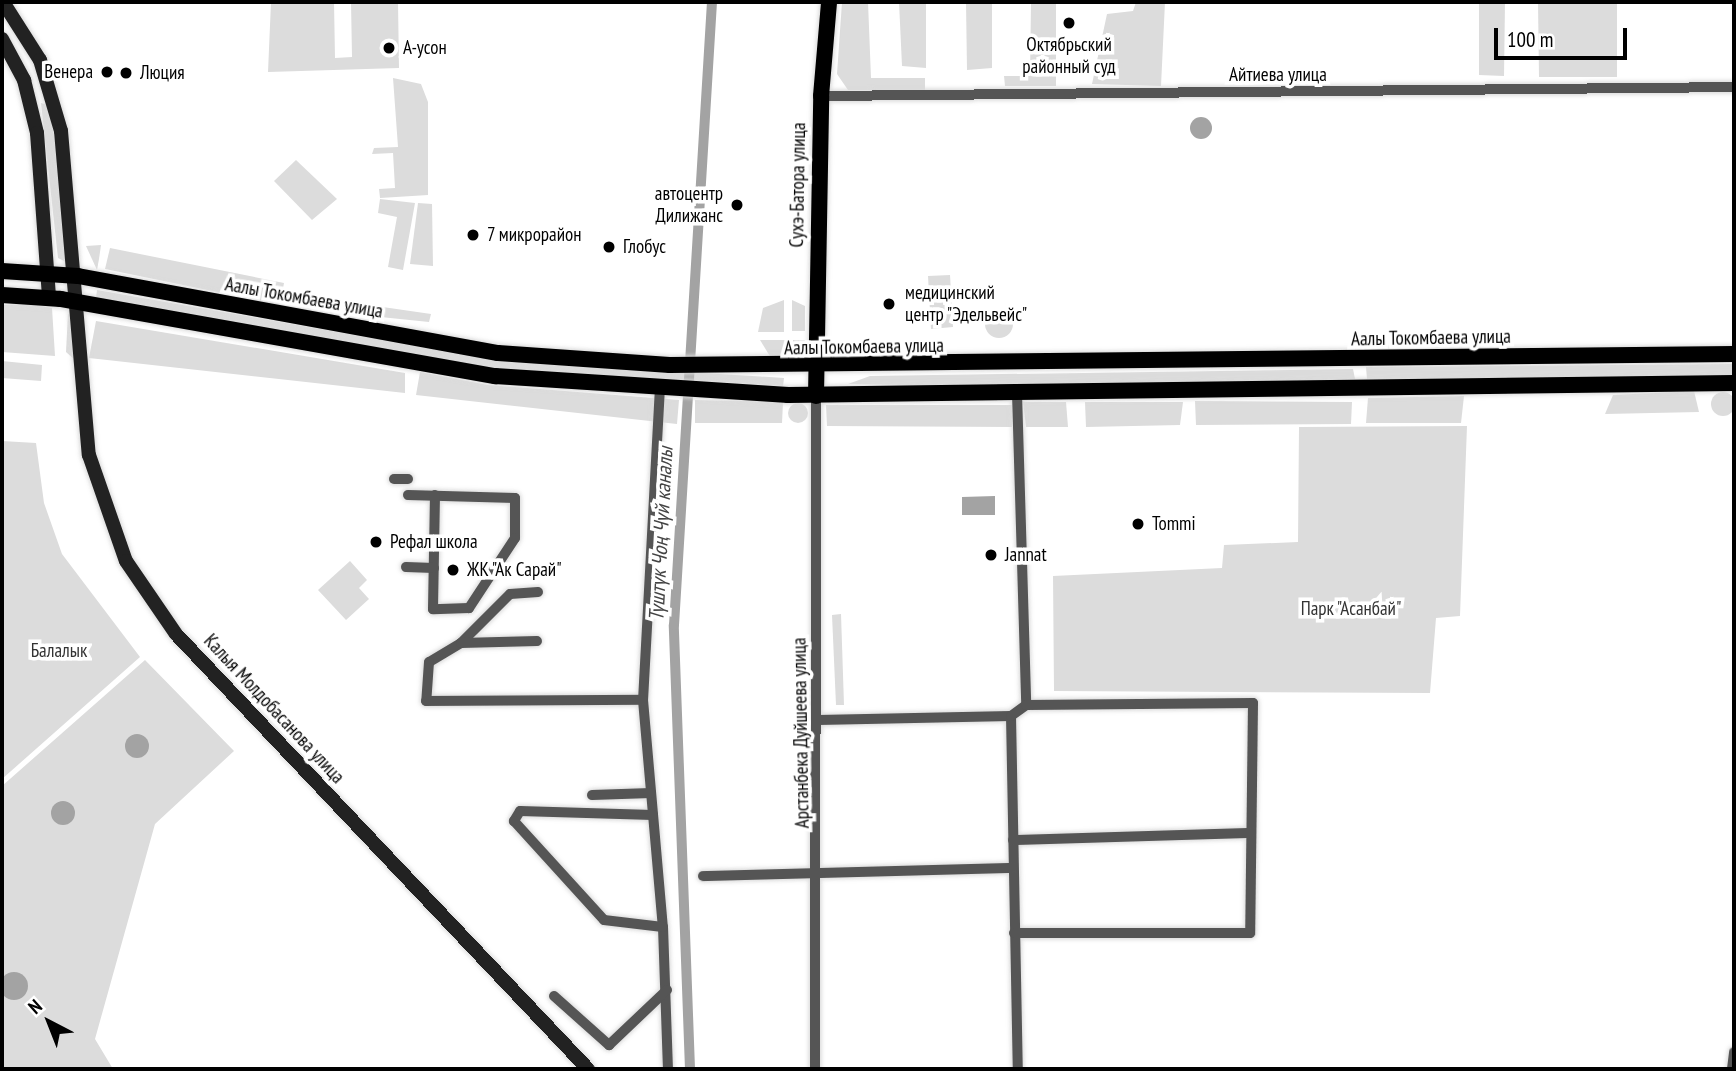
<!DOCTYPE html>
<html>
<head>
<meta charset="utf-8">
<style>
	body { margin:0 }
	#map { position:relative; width:1736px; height:1071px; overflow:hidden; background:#fff; font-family:"PT Sans Narrow",sans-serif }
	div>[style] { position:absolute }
	.green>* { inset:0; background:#dcdcdc }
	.round { border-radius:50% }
	.water>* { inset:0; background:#a3a3a3 }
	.canal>* { height:10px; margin:-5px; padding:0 5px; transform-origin:5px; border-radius:5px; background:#a3a3a3 }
	.roads { filter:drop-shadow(0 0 2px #dbdbdb) drop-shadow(0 0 2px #dbdbdb) }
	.street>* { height:10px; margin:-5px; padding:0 5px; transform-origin:5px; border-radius:5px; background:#555 }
	.secondary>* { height:14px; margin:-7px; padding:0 7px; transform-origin:7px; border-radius:7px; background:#222 }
	.primary>* { height:16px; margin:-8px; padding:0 8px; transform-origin:8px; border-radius:8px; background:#000 }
	.dots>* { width:19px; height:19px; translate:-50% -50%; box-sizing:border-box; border:4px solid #fff; border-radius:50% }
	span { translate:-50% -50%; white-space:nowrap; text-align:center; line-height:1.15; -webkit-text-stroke:7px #fff; paint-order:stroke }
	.poi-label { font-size:19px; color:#000 }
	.left { translate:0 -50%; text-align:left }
	.right { translate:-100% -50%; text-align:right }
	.street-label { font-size:19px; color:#000 }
	.park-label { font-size:19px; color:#333 }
	.water-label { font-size:21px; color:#444; font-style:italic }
	.frame { position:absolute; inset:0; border:4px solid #000; pointer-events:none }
	.north { position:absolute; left:14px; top:987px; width:70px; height:70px; -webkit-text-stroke:5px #fff; paint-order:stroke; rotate:318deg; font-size:19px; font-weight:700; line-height:28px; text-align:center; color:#000 }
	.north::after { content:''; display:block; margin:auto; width:24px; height:32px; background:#000; clip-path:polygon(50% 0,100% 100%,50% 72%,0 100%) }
	.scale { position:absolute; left:1494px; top:28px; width:133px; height:32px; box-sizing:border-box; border:4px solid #000; border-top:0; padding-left:9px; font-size:21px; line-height:24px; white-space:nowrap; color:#000; -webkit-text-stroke:5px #fff; paint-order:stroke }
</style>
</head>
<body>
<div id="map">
	<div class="green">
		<i style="clip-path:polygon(271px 2px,334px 2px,335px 58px,352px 57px,351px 2px,398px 2px,399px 68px,268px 72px)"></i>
		<i style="clip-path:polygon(842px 2px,868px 2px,871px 78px,925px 78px,925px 90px,848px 90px,837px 74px)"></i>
		<i style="clip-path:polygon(899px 2px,926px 2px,926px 68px,902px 66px)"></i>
		<i style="clip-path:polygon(966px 2px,992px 2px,992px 68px,967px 70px)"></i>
		<i style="clip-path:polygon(1031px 2px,1056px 2px,1056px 86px,1005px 86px,1004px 76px,1030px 76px)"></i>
		<i style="clip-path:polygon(1136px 2px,1165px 2px,1161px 86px,1092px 84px,1107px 14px,1133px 11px)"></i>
		<i style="clip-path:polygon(1479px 2px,1505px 2px,1504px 76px,1479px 75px)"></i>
		<i style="clip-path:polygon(1538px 2px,1617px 2px,1617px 77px,1539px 77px)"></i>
		<i style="clip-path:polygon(393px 78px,421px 84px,428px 102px,428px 195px,380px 198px,379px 189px,395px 188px,393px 153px,372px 154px,374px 148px,398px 147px)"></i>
		<i style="clip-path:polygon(41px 103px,48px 105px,61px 172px,66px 262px,58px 258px)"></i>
		<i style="clip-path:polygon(296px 160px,337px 199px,312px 220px,274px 181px)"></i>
		<i style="clip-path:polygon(380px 199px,415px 203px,403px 270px,388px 267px,397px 217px,378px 213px)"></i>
		<i style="clip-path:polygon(418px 203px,432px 204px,433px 266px,410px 264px)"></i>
		<i style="clip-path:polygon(101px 245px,99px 259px,97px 270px,86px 246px)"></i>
		<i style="clip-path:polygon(110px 248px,284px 283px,280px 305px,105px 269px)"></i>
		<i style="clip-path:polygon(950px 275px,953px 327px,931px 329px,928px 276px)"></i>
		<i style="clip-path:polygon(97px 290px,497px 360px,784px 378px,783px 386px,492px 368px,96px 298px)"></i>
		<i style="clip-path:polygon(784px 300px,784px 332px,758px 332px,763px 308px)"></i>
		<i style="clip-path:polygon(792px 300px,805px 306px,805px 331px,792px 331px)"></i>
		<i style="clip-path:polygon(29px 304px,52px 308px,55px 356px,2px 352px,2px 305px)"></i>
		<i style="clip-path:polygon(362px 304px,431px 314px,429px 322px,361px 315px)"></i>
		<i class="round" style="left:985px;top:310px;width:28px;height:28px"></i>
		<i style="clip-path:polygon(68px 314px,73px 317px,74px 359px,66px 352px)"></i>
		<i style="clip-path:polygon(96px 321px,405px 373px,405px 393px,89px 358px)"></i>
		<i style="clip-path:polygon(760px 340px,785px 340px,785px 358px,771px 358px)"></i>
		<i style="clip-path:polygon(793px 340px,805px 340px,802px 357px,793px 357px)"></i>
		<i style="clip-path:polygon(2px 361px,42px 365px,41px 381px,2px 378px)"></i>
		<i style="clip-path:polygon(1734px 364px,1734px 375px,1437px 380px,1367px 379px,1366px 367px)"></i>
		<i style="clip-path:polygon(1353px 369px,1355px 379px,1100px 388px,848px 384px,870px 376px)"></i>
		<i style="clip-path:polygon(420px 372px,488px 385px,679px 400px,677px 424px,416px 395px)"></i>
		<i style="clip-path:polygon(1694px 391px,1699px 412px,1605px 414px,1613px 395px)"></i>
		<i class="round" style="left:1711px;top:392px;width:24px;height:24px"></i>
		<i style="clip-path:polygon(1464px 396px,1461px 423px,1366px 423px,1368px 398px)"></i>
		<i style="clip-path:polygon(695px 400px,783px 402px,782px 423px,695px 423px)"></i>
		<i style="clip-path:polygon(1195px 401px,1352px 402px,1351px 424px,1196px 425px)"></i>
		<i style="clip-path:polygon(1023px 402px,1066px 402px,1068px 427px,1026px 427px)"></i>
		<i style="clip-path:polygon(1085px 402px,1183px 402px,1180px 425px,1086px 427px)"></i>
		<i class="round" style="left:788px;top:403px;width:20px;height:20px"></i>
		<i style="clip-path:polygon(826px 405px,1012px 405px,1012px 427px,827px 426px)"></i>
		<i style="clip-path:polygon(1467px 426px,1460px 616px,1436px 618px,1430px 693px,1054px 691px,1053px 576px,1222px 568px,1224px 545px,1298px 542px,1299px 427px)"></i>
		<i style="clip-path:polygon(2px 441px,36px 443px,44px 503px,62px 554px,140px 657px,2px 779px)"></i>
		<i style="clip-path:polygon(350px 561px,367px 580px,359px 588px,369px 599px,346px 620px,318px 590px)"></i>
		<i style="clip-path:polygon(841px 614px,844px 705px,836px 705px,832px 615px)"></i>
		<i style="clip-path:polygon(145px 660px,234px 751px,155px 824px,95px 1039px,113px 1069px,2px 1069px,2px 786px)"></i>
	</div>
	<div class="water">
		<i class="round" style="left:1190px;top:117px;width:22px;height:22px"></i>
		<i style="clip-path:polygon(995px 496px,995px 515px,962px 515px,962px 497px)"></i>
		<i class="round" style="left:125px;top:734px;width:24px;height:24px"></i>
		<i class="round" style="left:51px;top:801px;width:24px;height:24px"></i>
		<i class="round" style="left:0;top:972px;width:28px;height:28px"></i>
	</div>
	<div class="canal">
		<i style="left:690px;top:1069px;width:444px;rotate:-92.1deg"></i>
		<i style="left:674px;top:625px;width:624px;rotate:-86.51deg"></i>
	</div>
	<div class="roads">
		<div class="street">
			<i style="left:821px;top:96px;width:913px;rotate:-0.56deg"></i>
			<i style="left:660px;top:387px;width:313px;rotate:93.1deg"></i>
			<i style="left:643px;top:700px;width:228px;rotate:85deg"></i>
			<i style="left:663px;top:927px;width:142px;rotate:88deg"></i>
			<i style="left:1017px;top:393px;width:312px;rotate:88.3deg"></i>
			<i style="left:394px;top:479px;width:14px"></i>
			<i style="left:408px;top:495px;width:107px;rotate:1.6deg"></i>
			<i style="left:515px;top:498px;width:40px;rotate:90deg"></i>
			<i style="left:515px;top:538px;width:84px;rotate:123.3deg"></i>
			<i style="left:469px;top:608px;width:36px;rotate:178deg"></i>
			<i style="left:433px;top:609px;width:114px;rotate:-89deg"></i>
			<i style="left:406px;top:567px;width:28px;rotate:2deg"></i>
			<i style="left:538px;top:592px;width:28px;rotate:176deg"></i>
			<i style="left:510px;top:594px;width:69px;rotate:135deg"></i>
			<i style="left:461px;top:643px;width:37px;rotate:149deg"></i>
			<i style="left:429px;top:662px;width:39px;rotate:94deg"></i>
			<i style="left:426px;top:701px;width:217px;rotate:-0.3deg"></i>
			<i style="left:461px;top:643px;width:76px;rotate:-1.5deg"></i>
			<i style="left:1011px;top:716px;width:353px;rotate:88.9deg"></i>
			<i style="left:818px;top:720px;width:193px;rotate:-1.2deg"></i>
			<i style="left:1011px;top:716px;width:19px;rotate:-36deg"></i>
			<i style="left:1026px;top:705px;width:227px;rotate:-0.5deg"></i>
			<i style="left:1253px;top:703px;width:230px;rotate:90.7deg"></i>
			<i style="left:1250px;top:933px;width:236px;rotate:180deg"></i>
			<i style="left:592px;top:795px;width:59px;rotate:-1.9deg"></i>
			<i style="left:653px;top:815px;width:133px;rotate:-178.3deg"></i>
			<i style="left:520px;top:811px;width:12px;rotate:121deg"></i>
			<i style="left:514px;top:821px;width:134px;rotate:47.7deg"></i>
			<i style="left:604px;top:920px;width:59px;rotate:6.8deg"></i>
			<i style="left:1013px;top:840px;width:238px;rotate:-1.7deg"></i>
			<i style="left:703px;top:876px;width:310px;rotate:-1.5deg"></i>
			<i style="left:554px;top:996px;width:74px;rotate:41.7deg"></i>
			<i style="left:609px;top:1045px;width:80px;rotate:-43.5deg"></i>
			<i style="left:815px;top:1069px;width:673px;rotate:-89.91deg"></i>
			<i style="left:1732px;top:1069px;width:17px;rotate:-83deg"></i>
		</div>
		<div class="secondary">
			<i style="left:3px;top:2px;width:69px;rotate:57.5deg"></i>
			<i style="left:40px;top:60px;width:74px;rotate:73.5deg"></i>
			<i style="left:61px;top:131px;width:325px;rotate:85.1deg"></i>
			<i style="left:89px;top:455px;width:112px;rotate:70.8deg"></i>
			<i style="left:126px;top:561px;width:88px;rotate:55.6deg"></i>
			<i style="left:176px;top:634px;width:599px;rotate:46.56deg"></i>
			<i style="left:2px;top:39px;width:47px;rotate:61.8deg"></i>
			<i style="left:24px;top:80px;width:55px;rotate:76.2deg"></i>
			<i style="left:37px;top:133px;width:164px;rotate:85.8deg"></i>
		</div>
		<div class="primary">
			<i style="left:2px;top:271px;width:76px;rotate:3.8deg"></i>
			<i style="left:78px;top:276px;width:427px;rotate:10.4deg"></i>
			<i style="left:498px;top:353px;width:172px;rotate:4deg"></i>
			<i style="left:670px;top:365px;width:1064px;rotate:-0.59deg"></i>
			<i style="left:2px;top:295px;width:59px;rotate:3.9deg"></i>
			<i style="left:61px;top:299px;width:441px;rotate:10.1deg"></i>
			<i style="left:495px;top:376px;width:294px;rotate:3.7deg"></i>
			<i style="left:788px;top:395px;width:946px;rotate:-0.73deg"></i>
			<i style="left:816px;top:396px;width:300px;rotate:-89deg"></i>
			<i style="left:821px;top:96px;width:94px;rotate:-85.1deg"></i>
		</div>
	</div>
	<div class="dots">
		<i style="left:1069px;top:23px;background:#000"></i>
		<i style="left:389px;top:48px;background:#000"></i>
		<i style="left:107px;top:72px;background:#000"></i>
		<i style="left:126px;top:73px;background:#000"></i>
		<i style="left:737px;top:205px;background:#000"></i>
		<i style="left:473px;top:235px;background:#000"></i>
		<i style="left:609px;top:247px;background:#000"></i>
		<i style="left:889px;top:304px;background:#000"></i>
		<i style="left:1138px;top:524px;background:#000"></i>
		<i style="left:376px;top:542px;background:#000"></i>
		<i style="left:991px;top:555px;background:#000"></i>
		<i style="left:453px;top:570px;background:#000"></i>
	</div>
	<div class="poi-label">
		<span style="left:1069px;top:56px">Октябрьский<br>районный суд</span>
		<span class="left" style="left:403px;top:48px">А-усон</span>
		<span class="right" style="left:93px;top:72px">Венера</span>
		<span class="left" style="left:140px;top:73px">Люция</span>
		<span class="right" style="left:723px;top:205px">автоцентр<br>Дилижанс</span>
		<span class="left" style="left:487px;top:235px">7 микрорайон</span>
		<span class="left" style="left:623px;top:247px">Глобус</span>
		<span class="left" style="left:905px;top:304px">медицинский<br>центр "Эдельвейс"</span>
		<span class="left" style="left:1152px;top:524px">Tommi</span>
		<span class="left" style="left:390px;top:542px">Рефал школа</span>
		<span class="left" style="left:1005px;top:555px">Jannat</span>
		<span class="left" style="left:467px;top:570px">ЖК "Ак Сарай"</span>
	</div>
	<div class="street-label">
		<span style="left:1278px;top:75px">Айтиева улица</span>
		<span style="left:798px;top:185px;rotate:-89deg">Сухэ-Батора улица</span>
		<span style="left:304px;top:298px;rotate:10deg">Аалы Токомбаева улица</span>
		<span style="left:1431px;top:338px;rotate:-1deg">Аалы Токомбаева улица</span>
		<span style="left:864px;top:347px;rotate:-1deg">Аалы Токомбаева улица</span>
		<span style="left:274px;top:709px;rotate:47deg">Калыя Молдобасанова улица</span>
		<span style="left:801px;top:733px;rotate:-91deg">Арстанбека Дуйшеева улица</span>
	</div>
	<div class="park-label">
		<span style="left:1351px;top:609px">Парк "Асанбай"</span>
		<span style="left:59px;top:651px">Балалык</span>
	</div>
	<div class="water-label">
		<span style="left:661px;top:534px;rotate:-87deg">Түштүк Чоң Чүй каналы</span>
	</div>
	<div class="frame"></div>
	<div class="north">N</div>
	<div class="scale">100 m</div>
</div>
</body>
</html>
